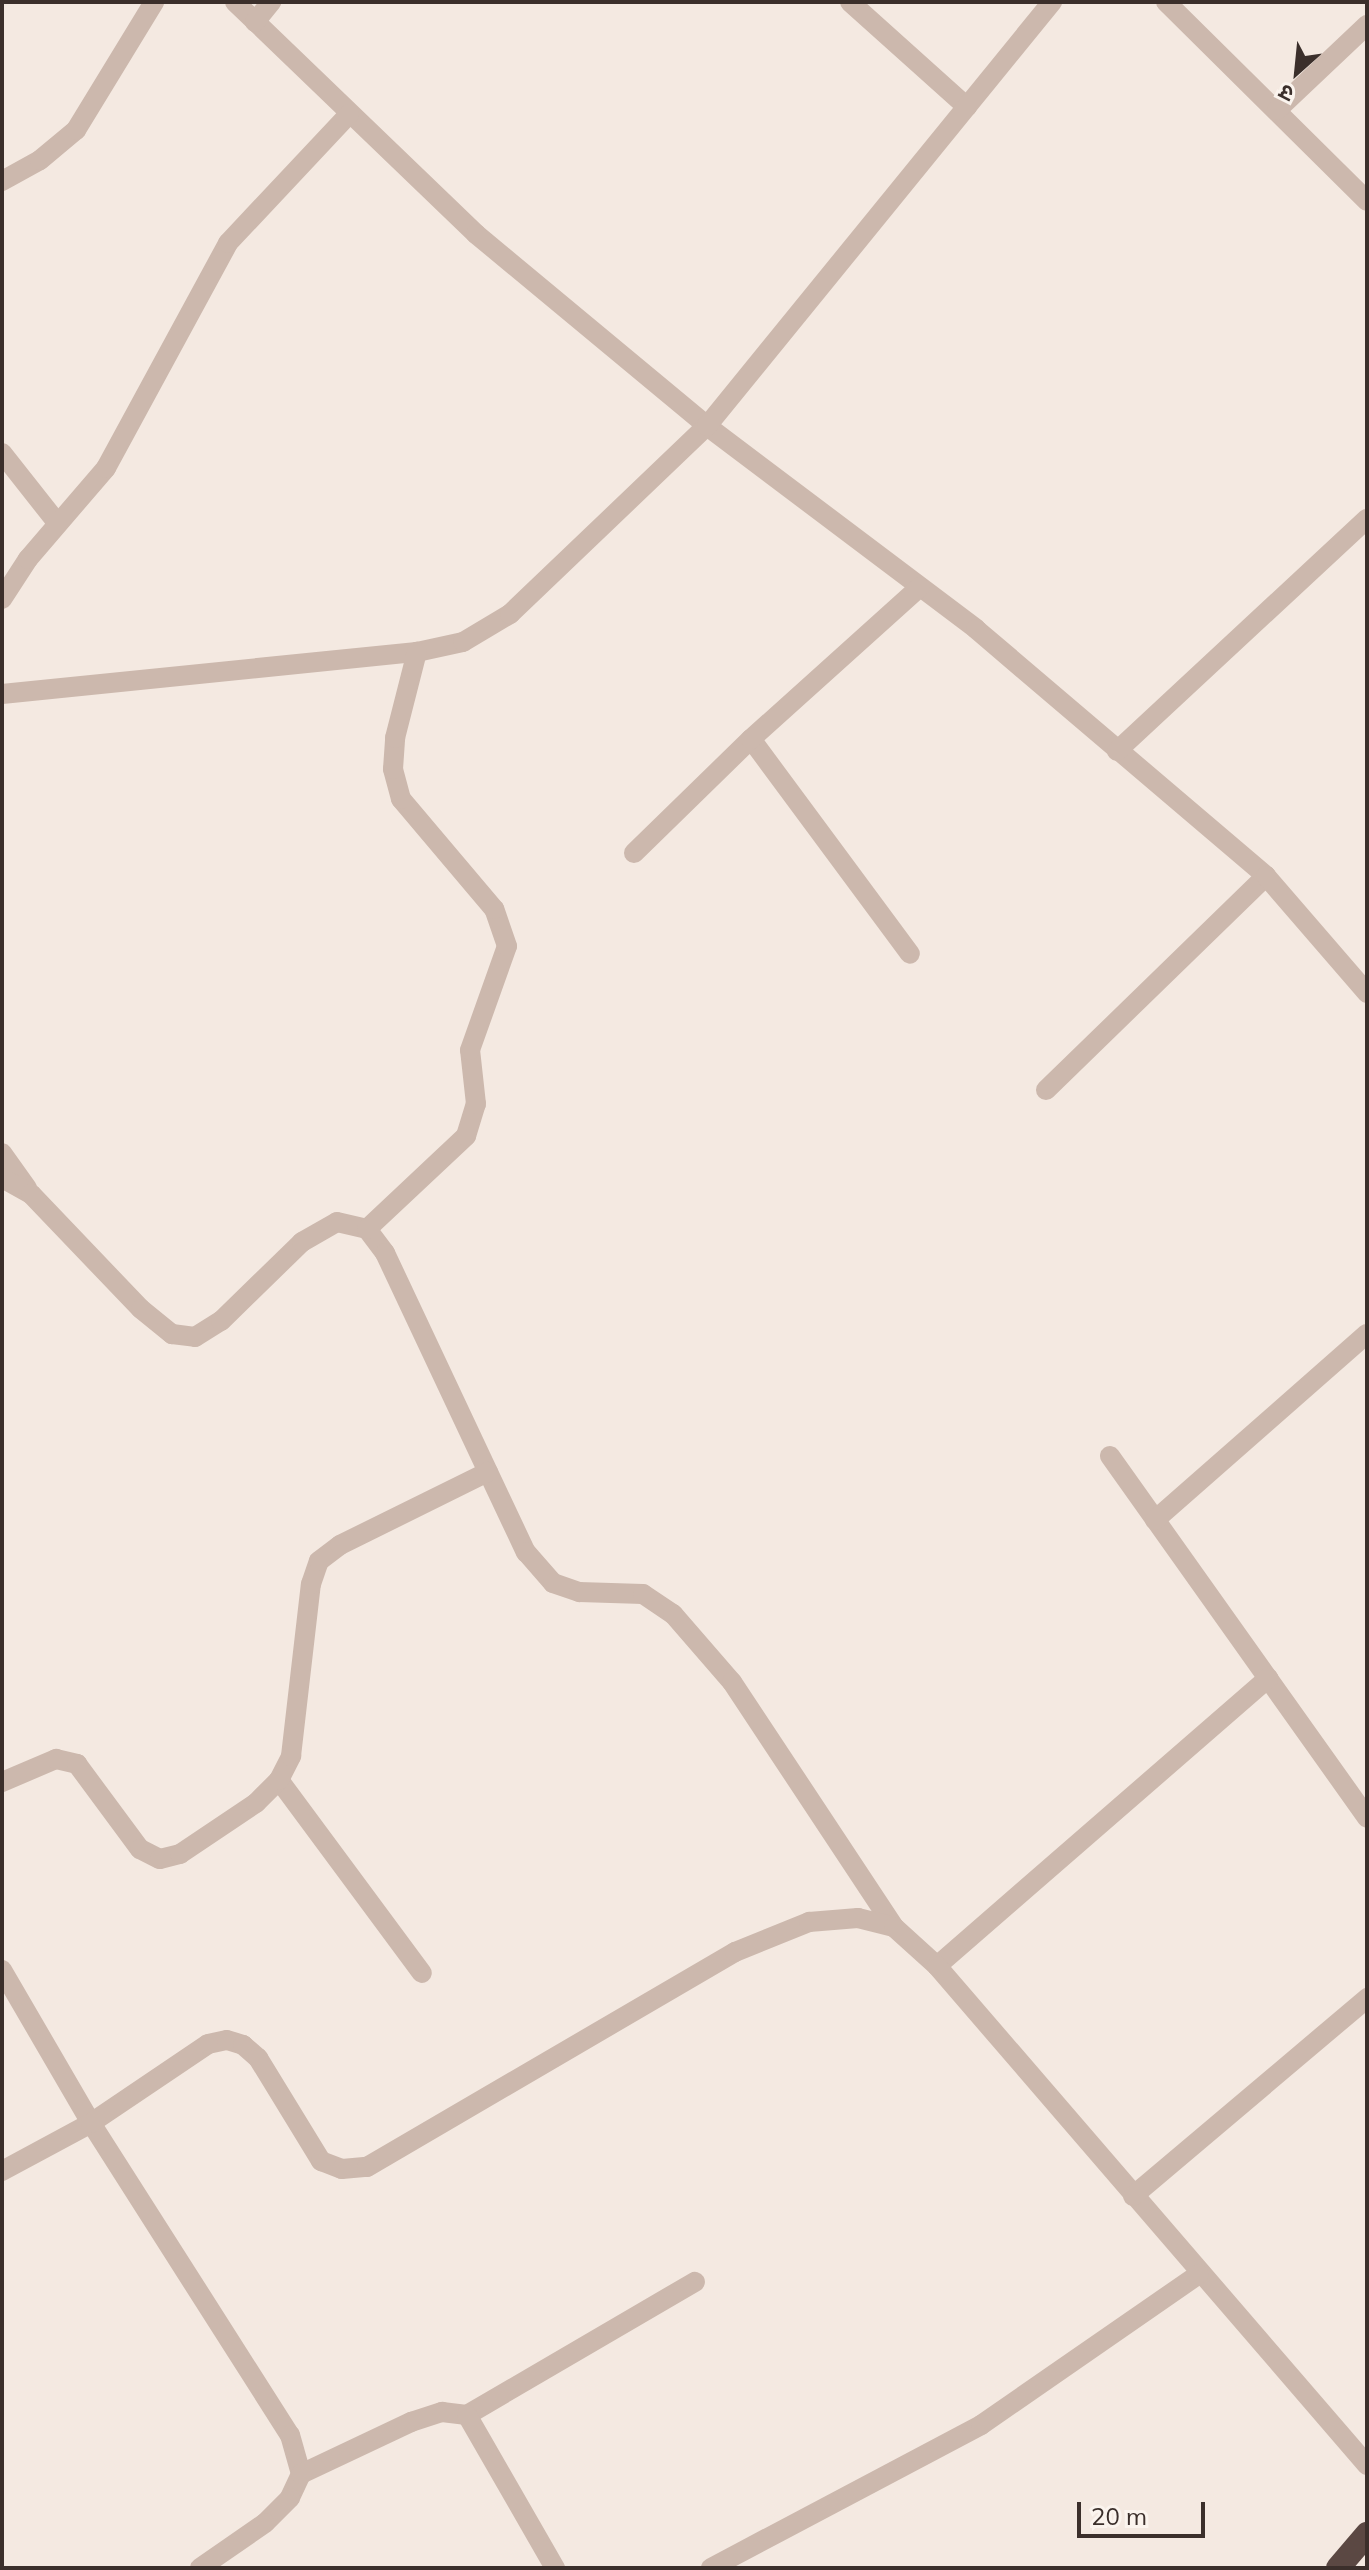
<!DOCTYPE html>
<html>
<head>
<meta charset="utf-8">
<style>
	body { margin:0 }
	#map { position:relative; width:1369px; height:2570px; overflow:hidden; background:#f4e9e1; font-family:Mulish,"Noto Sans Devanagari",sans-serif }
	div>[style] { position:absolute }
	.lane>* { height:20px; margin:-10px; padding:0 10px; transform-origin:10px; border-radius:10px; background:#ccb8ad }
	.street>* { height:20px; margin:-10px; padding:0 10px; transform-origin:10px; border-radius:10px; background:#ccb8ad }
	.highway>* { height:24px; margin:-12px; padding:0 12px; transform-origin:12px; border-radius:12px; background:#5b4843 }
	span { translate:-50% -50%; white-space:nowrap; text-align:center; line-height:1.15; -webkit-text-stroke:7px #fbf4ee; paint-order:stroke }
	.frame { position:absolute; inset:0; border:4px solid #3b2f2b; pointer-events:none }
	.north { position:absolute; left:1257px; top:32px; width:80px; height:80px; -webkit-text-stroke:6px #fbf4ee; paint-order:stroke; rotate:207deg; font-size:22px; font-weight:700; line-height:32px; text-align:center; color:#3b2f2b }
	.north::after { content:''; display:block; margin:auto; width:28px; height:36px; background:#3b2f2b; clip-path:polygon(50% 0,100% 100%,50% 72%,0 100%) }
	.scale { position:absolute; left:1077px; top:2502px; width:128px; height:36px; box-sizing:border-box; border:4px solid #3b2f2b; border-top:0; padding-left:10px; font-size:24px; line-height:28px; white-space:nowrap; color:#3b2f2b; -webkit-text-stroke:6px #fbf4ee; paint-order:stroke }
</style>
</head>
<body>
<div id="map">
	<div class="lane">
		<i style="left:1046px;top:1090px;width:307px;rotate:-44.2deg"></i>
	</div>
	<div class="street">
		<i style="left:235px;top:2px;width:335px;rotate:43.9deg"></i>
		<i style="left:476px;top:234px;width:300px;rotate:39.7deg"></i>
		<i style="left:707px;top:426px;width:337px;rotate:37deg"></i>
		<i style="left:976px;top:629px;width:381px;rotate:40.4deg"></i>
		<i style="left:1266px;top:876px;width:155px;rotate:49.2deg"></i>
		<i style="left:850px;top:2px;width:157px;rotate:41.9deg"></i>
		<i style="left:1166px;top:2px;width:283px;rotate:44.7deg"></i>
		<i style="left:255px;top:22px;width:26px;rotate:-51deg"></i>
		<i style="left:1277px;top:110px;width:124px;rotate:-43.4deg"></i>
		<i style="left:2px;top:181px;width:43px;rotate:-28.9deg"></i>
		<i style="left:40px;top:160px;width:47px;rotate:-39.8deg"></i>
		<i style="left:76px;top:130px;width:150px;rotate:-58.6deg"></i>
		<i style="left:2px;top:453px;width:90px;rotate:51.7deg"></i>
		<i style="left:2px;top:599px;width:48px;rotate:-57deg"></i>
		<i style="left:28px;top:559px;width:120px;rotate:-49.4deg"></i>
		<i style="left:106px;top:468px;width:256px;rotate:-61.5deg"></i>
		<i style="left:228px;top:243px;width:177px;rotate:-46.8deg"></i>
		<i style="left:2px;top:694px;width:417px;rotate:-5.8deg"></i>
		<i style="left:417px;top:652px;width:47px;rotate:-12.3deg"></i>
		<i style="left:463px;top:642px;width:55px;rotate:-30.8deg"></i>
		<i style="left:510px;top:614px;width:272px;rotate:-43.7deg"></i>
		<i style="left:707px;top:426px;width:547px;rotate:-50.87deg"></i>
		<i style="left:751px;top:739px;width:267px;rotate:53.5deg"></i>
		<i style="left:1117px;top:751px;width:341px;rotate:-42.9deg"></i>
		<i style="left:634px;top:853px;width:163px;rotate:-44.3deg"></i>
		<i style="left:751px;top:739px;width:227px;rotate:-42deg"></i>
		<i style="left:2px;top:1153px;width:43px;rotate:54.5deg"></i>
		<i style="left:2px;top:1178px;width:33px;rotate:29deg"></i>
		<i style="left:31px;top:1194px;width:159px;rotate:46.3deg"></i>
		<i style="left:141px;top:1309px;width:40px;rotate:39deg"></i>
		<i style="left:172px;top:1334px;width:23px;rotate:7deg"></i>
		<i style="left:195px;top:1337px;width:31px;rotate:-32deg"></i>
		<i style="left:221px;top:1321px;width:113px;rotate:-44.3deg"></i>
		<i style="left:302px;top:1242px;width:40px;rotate:-29.7deg"></i>
		<i style="left:337px;top:1222px;width:31px;rotate:13deg"></i>
		<i style="left:367px;top:1229px;width:30px;rotate:53deg"></i>
		<i style="left:385px;top:1253px;width:331px;rotate:64.8deg"></i>
		<i style="left:526px;top:1552px;width:41px;rotate:48.9deg"></i>
		<i style="left:553px;top:1583px;width:28px;rotate:19deg"></i>
		<i style="left:579px;top:1592px;width:64px;rotate:1.8deg"></i>
		<i style="left:643px;top:1594px;width:36px;rotate:34deg"></i>
		<i style="left:673px;top:1614px;width:90px;rotate:49.1deg"></i>
		<i style="left:732px;top:1682px;width:294px;rotate:56.5deg"></i>
		<i style="left:367px;top:1229px;width:136px;rotate:-43.2deg"></i>
		<i style="left:466px;top:1136px;width:34px;rotate:-73deg"></i>
		<i style="left:476px;top:1104px;width:54px;rotate:-96.3deg"></i>
		<i style="left:470px;top:1050px;width:110px;rotate:-70.4deg"></i>
		<i style="left:507px;top:946px;width:39px;rotate:-109deg"></i>
		<i style="left:494px;top:909px;width:144px;rotate:-130.2deg"></i>
		<i style="left:401px;top:799px;width:31px;rotate:-105deg"></i>
		<i style="left:393px;top:769px;width:31px;rotate:-86deg"></i>
		<i style="left:395px;top:738px;width:89px;rotate:-75.7deg"></i>
		<i style="left:1110px;top:1456px;width:444px;rotate:54.6deg"></i>
		<i style="left:1155px;top:1520px;width:282px;rotate:-41.3deg"></i>
		<i style="left:279px;top:1780px;width:240px;rotate:53.5deg"></i>
		<i style="left:2px;top:1782px;width:59px;rotate:-23.1deg"></i>
		<i style="left:56px;top:1759px;width:22px;rotate:13deg"></i>
		<i style="left:77px;top:1764px;width:106px;rotate:53.5deg"></i>
		<i style="left:140px;top:1849px;width:22px;rotate:27deg"></i>
		<i style="left:160px;top:1859px;width:21px;rotate:-14deg"></i>
		<i style="left:180px;top:1854px;width:92px;rotate:-33.9deg"></i>
		<i style="left:256px;top:1803px;width:33px;rotate:-45deg"></i>
		<i style="left:279px;top:1780px;width:27px;rotate:-63deg"></i>
		<i style="left:291px;top:1756px;width:173px;rotate:-83.4deg"></i>
		<i style="left:311px;top:1584px;width:24px;rotate:-71deg"></i>
		<i style="left:319px;top:1561px;width:26px;rotate:-37deg"></i>
		<i style="left:340px;top:1545px;width:165px;rotate:-26.3deg"></i>
		<i style="left:937px;top:1966px;width:439px;rotate:-41deg"></i>
		<i style="left:2px;top:1970px;width:177px;rotate:59.8deg"></i>
		<i style="left:91px;top:2123px;width:370px;rotate:57.5deg"></i>
		<i style="left:290px;top:2435px;width:41px;rotate:74.2deg"></i>
		<i style="left:301px;top:2474px;width:26px;rotate:115deg"></i>
		<i style="left:290px;top:2498px;width:35px;rotate:135deg"></i>
		<i style="left:265px;top:2523px;width:79px;rotate:145.3deg"></i>
		<i style="left:2px;top:2171px;width:101px;rotate:-28.3deg"></i>
		<i style="left:91px;top:2123px;width:141px;rotate:-34deg"></i>
		<i style="left:208px;top:2044px;width:19px;rotate:-12deg"></i>
		<i style="left:227px;top:2040px;width:17px;rotate:17deg"></i>
		<i style="left:243px;top:2045px;width:20px;rotate:41deg"></i>
		<i style="left:258px;top:2058px;width:121px;rotate:58.5deg"></i>
		<i style="left:321px;top:2161px;width:22px;rotate:21deg"></i>
		<i style="left:342px;top:2169px;width:25px;rotate:-5deg"></i>
		<i style="left:367px;top:2167px;width:426px;rotate:-30.3deg"></i>
		<i style="left:735px;top:1952px;width:80px;rotate:-22.1deg"></i>
		<i style="left:809px;top:1922px;width:49px;rotate:-4.7deg"></i>
		<i style="left:858px;top:1918px;width:37px;rotate:14deg"></i>
		<i style="left:894px;top:1927px;width:58px;rotate:42.2deg"></i>
		<i style="left:937px;top:1966px;width:659px;rotate:49.25deg"></i>
		<i style="left:1133px;top:2196px;width:307px;rotate:-40.2deg"></i>
		<i style="left:467px;top:2415px;width:264px;rotate:-30.3deg"></i>
		<i style="left:301px;top:2474px;width:122px;rotate:-25.3deg"></i>
		<i style="left:411px;top:2422px;width:33px;rotate:-18deg"></i>
		<i style="left:442px;top:2412px;width:25px;rotate:7deg"></i>
		<i style="left:467px;top:2415px;width:177px;rotate:60.1deg"></i>
		<i style="left:711px;top:2568px;width:306px;rotate:-27.9deg"></i>
		<i style="left:981px;top:2425px;width:265px;rotate:-34.7deg"></i>
	</div>
	<div class="highway">
		<i style="left:1338px;top:2568px;width:45px;rotate:-49.5deg"></i>
	</div>
	<div class="frame"></div>
	<div class="north">उ</div>
	<div class="scale">20 m</div>
</div>
</body>
</html>
